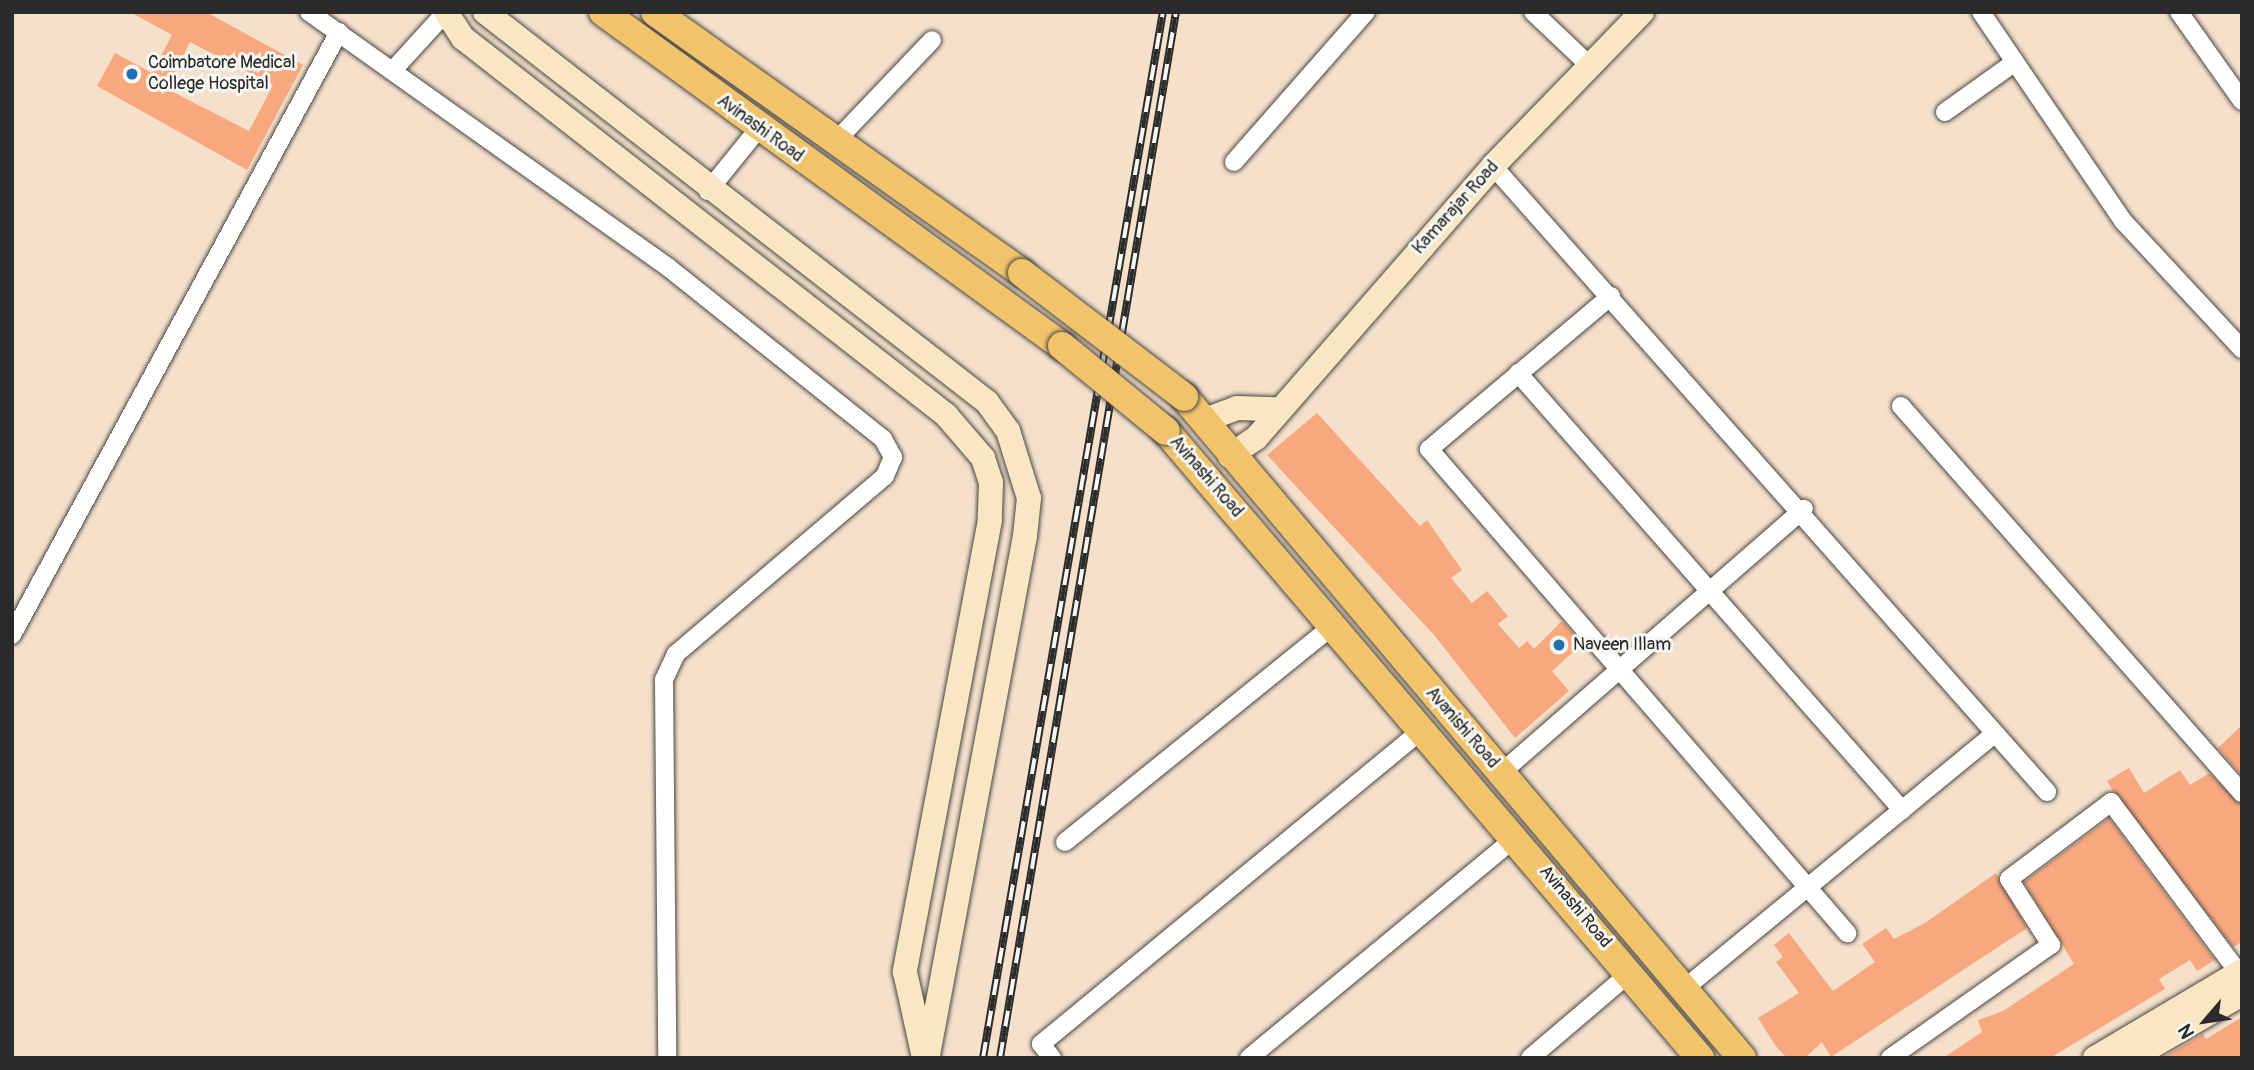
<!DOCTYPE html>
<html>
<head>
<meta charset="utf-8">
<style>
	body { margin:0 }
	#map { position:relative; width:2254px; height:1070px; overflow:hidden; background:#f5e1cb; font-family:Pangolin,sans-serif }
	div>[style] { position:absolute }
	.building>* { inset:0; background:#f7a87f }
	.roads { filter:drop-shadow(0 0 2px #494643) drop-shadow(0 0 2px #494643) }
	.street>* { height:18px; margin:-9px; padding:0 9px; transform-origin:9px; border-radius:9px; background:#fff }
	.secondary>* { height:24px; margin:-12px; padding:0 12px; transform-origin:12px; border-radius:12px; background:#f9e7c3 }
	.primary>* { height:28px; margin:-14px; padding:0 14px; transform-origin:14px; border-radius:14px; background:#f1c36a }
	.rail>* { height:8px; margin-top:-4px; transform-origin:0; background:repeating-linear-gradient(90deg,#f6f6f2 0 16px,#2b2b2b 0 32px); box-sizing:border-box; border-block:2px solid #2b2b2b }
	.bridges { filter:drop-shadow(0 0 2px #494643) drop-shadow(0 0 2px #494643) }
	.primary-bridge>* { height:28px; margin:-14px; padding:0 14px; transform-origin:14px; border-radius:14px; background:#f1c36a }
	.dots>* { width:19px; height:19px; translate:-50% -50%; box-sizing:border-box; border:4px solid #f6f6f2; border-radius:50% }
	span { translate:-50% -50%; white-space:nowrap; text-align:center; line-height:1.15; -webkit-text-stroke:6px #f6f6f2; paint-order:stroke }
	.poi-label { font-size:18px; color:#2b2b2b }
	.left { translate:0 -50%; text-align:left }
	.street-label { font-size:18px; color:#2b2b2b }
	.frame { position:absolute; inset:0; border:14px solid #2b2b2b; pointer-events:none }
	.north { position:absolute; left:2170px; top:986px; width:70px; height:70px; -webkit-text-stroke:5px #f6f6f2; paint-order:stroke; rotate:241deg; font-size:19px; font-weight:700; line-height:28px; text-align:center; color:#2b2b2b }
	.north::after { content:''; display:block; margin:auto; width:24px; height:32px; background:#2b2b2b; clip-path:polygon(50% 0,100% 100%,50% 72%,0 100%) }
</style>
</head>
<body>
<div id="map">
	<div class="building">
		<i style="clip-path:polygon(evenodd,130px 12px,206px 12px,303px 65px,247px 170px,97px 86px,115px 53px,152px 73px,172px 35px,130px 12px,190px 42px,273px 85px,249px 131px,167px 89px,190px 42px)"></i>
		<i style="clip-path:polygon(1317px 413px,1420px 526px,1427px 520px,1462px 570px,1451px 578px,1472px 603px,1487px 591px,1508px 616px,1498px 624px,1519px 648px,1527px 641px,1534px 649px,1562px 621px,1582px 644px,1552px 671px,1569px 691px,1515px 738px,1434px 635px,1267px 455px)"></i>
		<i style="clip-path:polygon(2242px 725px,2242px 776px,2218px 748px)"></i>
		<i style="clip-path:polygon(2129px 768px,2144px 793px,2180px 770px,2190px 785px,2209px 773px,2242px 804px,2242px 942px,2233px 947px,2113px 791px,2107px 781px)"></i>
		<i style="clip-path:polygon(2109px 818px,2215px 960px,2197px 971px,2190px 960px,2159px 979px,2165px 989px,2050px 1058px,1943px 1058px,1982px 1032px,1978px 1020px,2003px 1011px,2074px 964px,2024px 882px)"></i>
		<i style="clip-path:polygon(1996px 873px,2027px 928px,1831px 1057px,1822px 1042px,1805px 1058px,1787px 1058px,1775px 1045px,1758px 1018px,1799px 993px,1776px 962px,1783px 957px,1774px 945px,1789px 933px,1833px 991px,1875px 962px,1862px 944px,1886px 928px,1894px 939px,1925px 923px)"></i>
		<i style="clip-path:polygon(2242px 1017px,2242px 1058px,2162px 1058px,2203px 1034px,2206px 1039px)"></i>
	</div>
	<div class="roads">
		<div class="street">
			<i style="left:309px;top:12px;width:442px;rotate:35.4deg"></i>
			<i style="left:669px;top:268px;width:274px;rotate:38.6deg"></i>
			<i style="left:883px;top:439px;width:21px;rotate:61deg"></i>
			<i style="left:893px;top:457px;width:21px;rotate:113deg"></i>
			<i style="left:885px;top:476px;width:275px;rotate:139.6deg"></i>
			<i style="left:676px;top:654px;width:29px;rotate:115deg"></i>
			<i style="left:664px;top:680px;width:378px;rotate:89.5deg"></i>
			<i style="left:1533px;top:12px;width:79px;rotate:43.5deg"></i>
			<i style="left:1981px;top:12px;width:253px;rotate:55.8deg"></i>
			<i style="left:2123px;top:221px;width:175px;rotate:47.1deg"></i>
			<i style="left:2179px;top:12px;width:109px;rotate:54.7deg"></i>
			<i style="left:394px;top:69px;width:77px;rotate:-47.6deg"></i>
			<i style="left:1945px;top:112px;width:86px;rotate:-35.5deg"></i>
			<i style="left:834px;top:143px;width:142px;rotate:-46.4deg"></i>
			<i style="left:1234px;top:162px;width:200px;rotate:-48.7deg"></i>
			<i style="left:1493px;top:166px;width:836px;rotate:48.49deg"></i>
			<i style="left:708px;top:191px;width:81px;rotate:-51deg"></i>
			<i style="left:1611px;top:296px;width:238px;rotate:139.9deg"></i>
			<i style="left:1429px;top:449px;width:640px;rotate:49.18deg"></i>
			<i style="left:1518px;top:373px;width:582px;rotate:48.69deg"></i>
			<i style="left:1901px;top:406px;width:516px;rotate:48.62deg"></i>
			<i style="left:12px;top:635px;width:686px;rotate:-61.53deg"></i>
			<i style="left:1501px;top:773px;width:402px;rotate:-41.1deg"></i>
			<i style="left:1065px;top:842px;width:346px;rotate:-38.9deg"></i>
			<i style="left:1685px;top:988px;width:401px;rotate:-39.4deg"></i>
			<i style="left:1052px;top:1058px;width:18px;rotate:-128deg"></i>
			<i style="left:1041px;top:1044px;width:495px;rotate:-39.5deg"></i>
			<i style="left:1249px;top:1058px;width:347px;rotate:-39.6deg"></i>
			<i style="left:1530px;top:1058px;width:131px;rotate:-40.4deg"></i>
			<i style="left:1890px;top:1058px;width:197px;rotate:-35.1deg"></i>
			<i style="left:2051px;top:945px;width:78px;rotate:-122.5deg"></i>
			<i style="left:2009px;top:879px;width:128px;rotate:-37deg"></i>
			<i style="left:2111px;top:802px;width:219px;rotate:53.2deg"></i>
		</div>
		<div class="secondary">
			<i style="left:446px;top:12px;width:31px;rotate:57deg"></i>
			<i style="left:463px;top:38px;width:613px;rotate:37.97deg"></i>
			<i style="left:946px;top:415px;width:57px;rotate:49.3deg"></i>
			<i style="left:983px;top:458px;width:26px;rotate:72deg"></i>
			<i style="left:991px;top:483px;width:37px;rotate:92deg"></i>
			<i style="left:990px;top:520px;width:460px;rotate:100.7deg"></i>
			<i style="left:905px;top:972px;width:88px;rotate:77.5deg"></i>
			<i style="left:485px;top:12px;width:636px;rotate:37.84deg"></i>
			<i style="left:987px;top:402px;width:36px;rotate:54deg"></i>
			<i style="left:1008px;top:431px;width:70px;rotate:72.6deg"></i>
			<i style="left:1029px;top:498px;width:38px;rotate:96deg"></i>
			<i style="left:1025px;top:536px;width:528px;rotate:100.59deg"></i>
			<i style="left:1202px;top:421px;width:37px;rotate:-20deg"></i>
			<i style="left:1237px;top:408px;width:38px;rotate:2deg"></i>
			<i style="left:1230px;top:456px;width:32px;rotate:-35deg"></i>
			<i style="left:1256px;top:438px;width:361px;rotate:-48.9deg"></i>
			<i style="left:1493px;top:166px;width:214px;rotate:-45.9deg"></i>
			<i style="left:2095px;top:1058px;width:171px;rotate:-30.6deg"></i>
			<i style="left:2132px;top:1058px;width:127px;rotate:-30.2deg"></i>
		</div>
		<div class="primary">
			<i style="left:603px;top:12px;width:568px;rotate:36.04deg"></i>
			<i style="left:655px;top:12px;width:450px;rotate:35.4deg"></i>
			<i style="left:1184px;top:397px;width:865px;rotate:49.83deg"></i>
			<i style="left:1166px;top:431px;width:824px;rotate:49.58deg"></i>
		</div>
	</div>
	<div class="rail">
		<i style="left:983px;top:1058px;width:1061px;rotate:-80.24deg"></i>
		<i style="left:1000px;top:1058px;width:1061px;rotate:-80.45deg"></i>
	</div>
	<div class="bridges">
		<div class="primary-bridge">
			<i style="left:1022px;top:273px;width:204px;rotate:37.4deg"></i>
			<i style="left:1062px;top:346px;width:134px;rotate:39.3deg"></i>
		</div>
	</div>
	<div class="dots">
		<i style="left:132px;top:74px;background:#1f6fb2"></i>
		<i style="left:1559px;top:645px;background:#1f6fb2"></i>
	</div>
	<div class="poi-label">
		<span class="left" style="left:148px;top:74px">Coimbatore Medical<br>College Hospital</span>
		<span class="left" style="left:1573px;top:645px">Naveen Illam</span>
	</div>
	<div class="street-label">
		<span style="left:760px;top:129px;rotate:36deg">Avinashi Road</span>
		<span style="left:1456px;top:208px;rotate:-48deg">Kamarajar Road</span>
		<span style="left:1206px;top:477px;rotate:49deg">Avinashi Road</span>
		<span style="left:1462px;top:728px;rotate:49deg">Avanishi Road</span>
		<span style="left:1575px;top:907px;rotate:50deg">Avinashi Road</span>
	</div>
	<div class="frame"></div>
	<div class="north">N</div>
</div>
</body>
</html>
